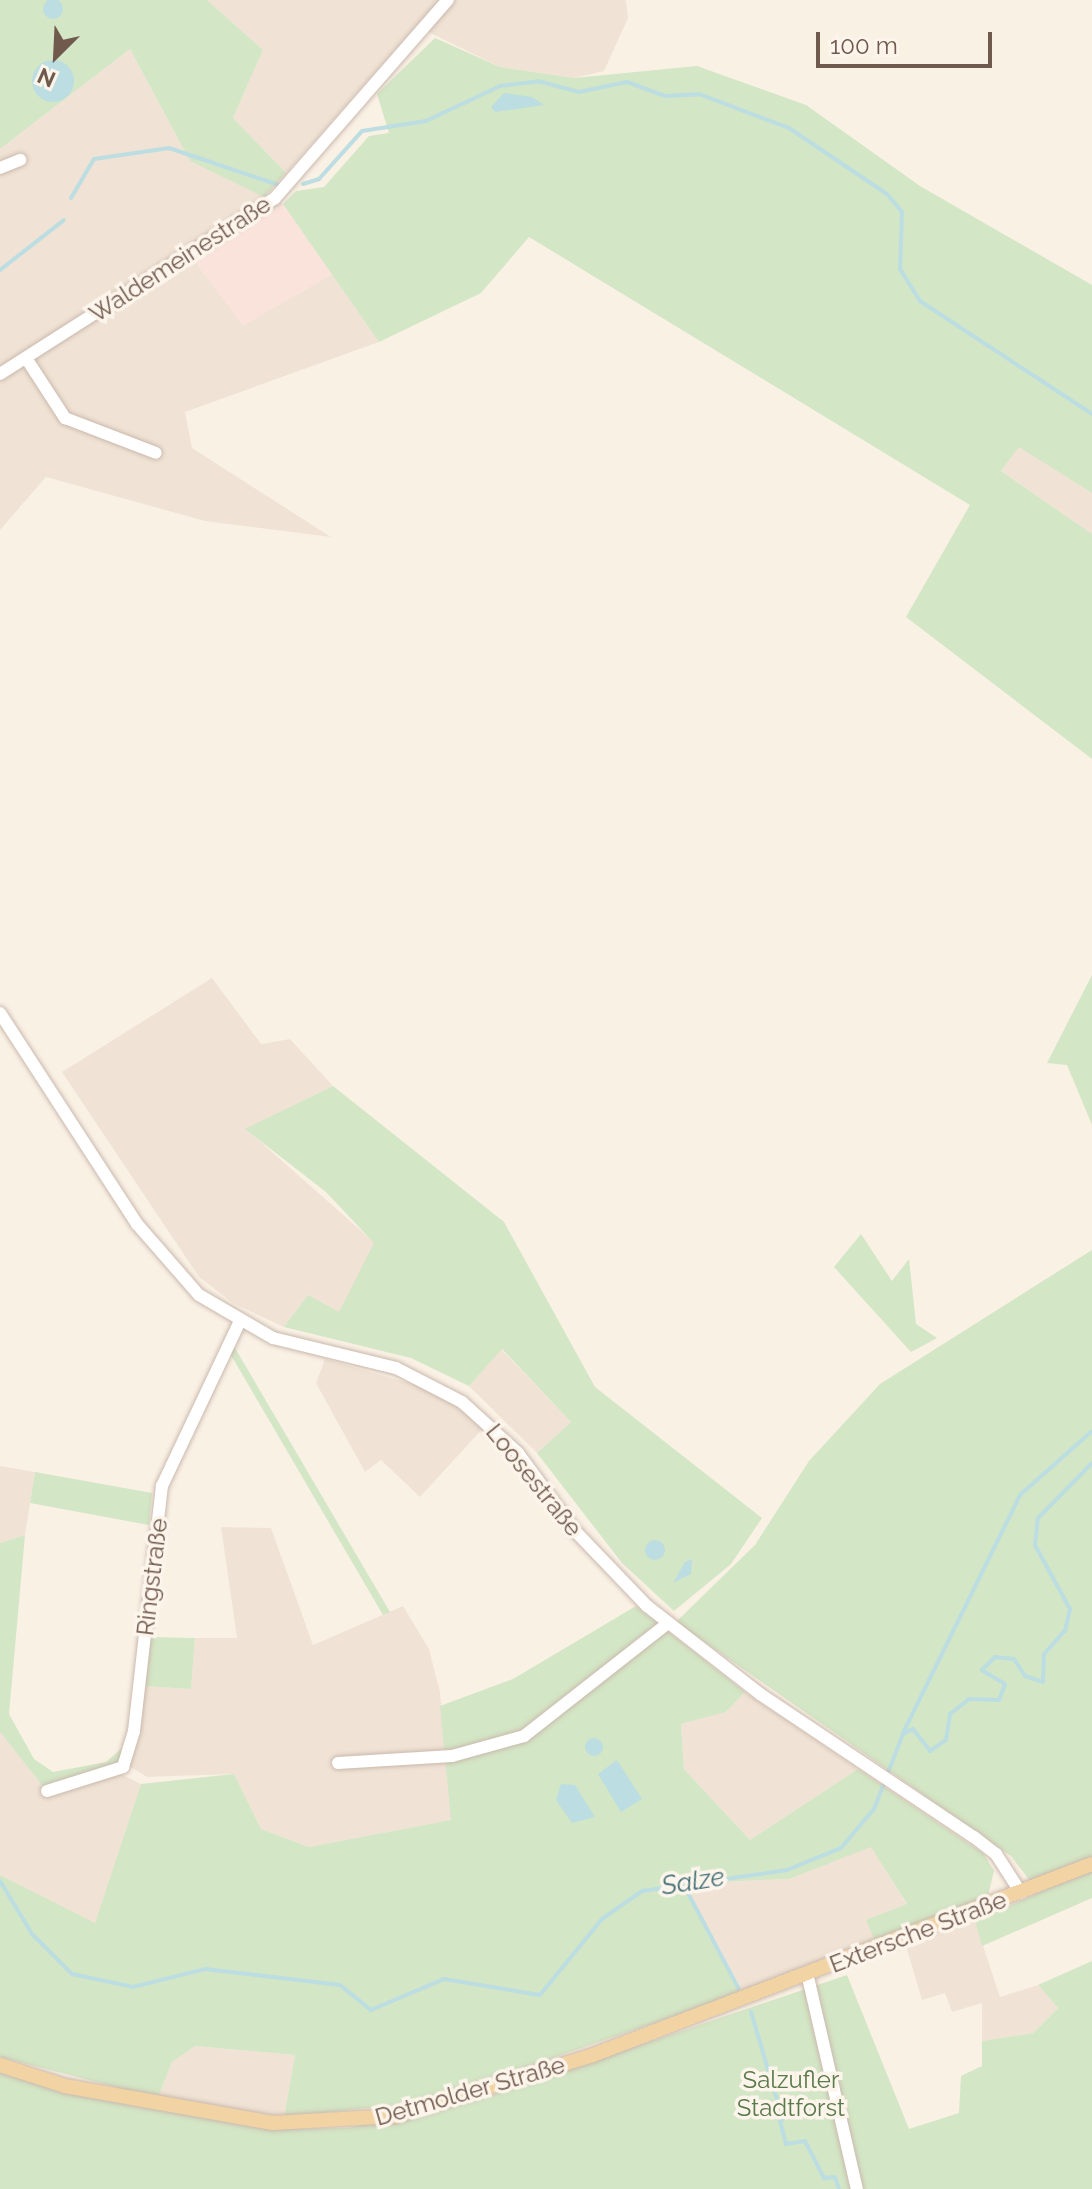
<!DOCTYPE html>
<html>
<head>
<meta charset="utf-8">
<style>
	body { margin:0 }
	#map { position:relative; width:1092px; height:2189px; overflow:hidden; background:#faf1e5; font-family:Raleway,sans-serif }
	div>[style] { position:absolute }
	.residential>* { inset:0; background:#f0e3d5 }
	.commercial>* { inset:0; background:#f9e3da }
	.green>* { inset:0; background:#d3e6c5 }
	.water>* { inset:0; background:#bcdde1 }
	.round { border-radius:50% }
	.stream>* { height:4px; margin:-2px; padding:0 2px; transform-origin:2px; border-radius:2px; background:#bcdde1 }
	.roads { filter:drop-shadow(0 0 2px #cab9ad) drop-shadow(0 0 2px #cab9ad) }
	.minor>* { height:12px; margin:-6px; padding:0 6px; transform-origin:6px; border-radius:6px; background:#fff }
	.major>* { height:14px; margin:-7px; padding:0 7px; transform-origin:7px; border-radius:7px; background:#f2d3a4 }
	span { translate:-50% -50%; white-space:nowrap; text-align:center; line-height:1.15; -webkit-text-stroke:7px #fdf5eb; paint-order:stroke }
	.street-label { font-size:24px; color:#70594d }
	.park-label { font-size:24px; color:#597a4a }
	.water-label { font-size:26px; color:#46737b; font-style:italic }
	.north { position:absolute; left:16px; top:16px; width:80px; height:80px; -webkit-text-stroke:6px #fdf5eb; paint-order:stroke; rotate:204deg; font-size:22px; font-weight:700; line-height:32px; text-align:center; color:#70594d }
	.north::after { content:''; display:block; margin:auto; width:28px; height:36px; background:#70594d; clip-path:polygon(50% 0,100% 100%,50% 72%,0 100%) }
	.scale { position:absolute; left:816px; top:32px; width:176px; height:36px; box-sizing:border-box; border:4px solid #70594d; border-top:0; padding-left:10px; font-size:24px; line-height:28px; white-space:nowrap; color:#70594d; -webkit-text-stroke:6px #fdf5eb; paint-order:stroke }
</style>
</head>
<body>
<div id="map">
	<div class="residential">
		<i style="clip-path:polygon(207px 0,626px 0,628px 18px,604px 71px,574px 78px,500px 67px,416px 26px,286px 173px,233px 118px,263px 50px)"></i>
		<i style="clip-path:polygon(130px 49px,190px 161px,283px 204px,196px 263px,243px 325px,332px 274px,379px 342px,185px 412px,192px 448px,331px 537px,205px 521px,46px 477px,0 530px,0 149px)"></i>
		<i style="clip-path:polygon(1019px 446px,1092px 493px,1092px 534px,1001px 471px)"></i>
		<i style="clip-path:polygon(212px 978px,261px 1044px,290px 1039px,333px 1086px,246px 1129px,375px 1243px,339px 1313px,308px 1296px,284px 1327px,233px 1303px,199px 1277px,62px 1072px)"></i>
		<i style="clip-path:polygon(501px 1349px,571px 1422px,537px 1453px,469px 1386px)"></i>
		<i style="clip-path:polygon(325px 1359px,429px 1389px,485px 1426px,420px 1497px,381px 1460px,365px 1472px,316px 1383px)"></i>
		<i style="clip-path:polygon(0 1466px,35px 1472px,25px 1535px,0 1543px)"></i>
		<i style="clip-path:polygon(221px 1527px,271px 1528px,313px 1645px,403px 1606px,429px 1649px,440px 1692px,452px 1820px,309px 1847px,261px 1829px,234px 1774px,147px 1777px,127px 1765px,141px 1686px,191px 1689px,195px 1638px,237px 1638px)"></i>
		<i style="clip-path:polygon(745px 1692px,858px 1769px,750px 1840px,684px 1769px,681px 1724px,726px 1712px)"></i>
		<i style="clip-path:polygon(0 1732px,45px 1789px,121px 1774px,141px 1784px,95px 1924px,0 1875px)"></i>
		<i style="clip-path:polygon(871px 1846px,907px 1905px,875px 1941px,743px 1992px,684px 1883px,789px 1879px)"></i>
		<i style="clip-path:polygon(975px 1921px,1000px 1997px,1038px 1985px,1058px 2008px,1033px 2033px,982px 2041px,982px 2003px,952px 2012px,945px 1993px,922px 2000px,906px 1946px)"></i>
		<i style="clip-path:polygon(195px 2046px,295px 2055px,284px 2117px,158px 2098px,172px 2062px)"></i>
	</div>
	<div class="commercial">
		<i style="clip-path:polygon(283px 204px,332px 274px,243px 326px,196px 263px)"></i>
	</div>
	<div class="green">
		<i style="clip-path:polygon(0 0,207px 0,263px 50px,233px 118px,286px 173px,264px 197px,190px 161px,130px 49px,0 149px)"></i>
		<i style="clip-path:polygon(435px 38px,500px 67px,574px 78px,697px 66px,806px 105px,920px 186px,1092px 285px,1092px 493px,1019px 447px,1001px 471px,1092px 534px,1092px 759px,906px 617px,970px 505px,529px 237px,481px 293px,379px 342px,283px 204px,296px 191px,324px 187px,369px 136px,389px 133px,377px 94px)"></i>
		<i style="clip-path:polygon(1092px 975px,1092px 1125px,1067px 1065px,1047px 1063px)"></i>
		<i style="clip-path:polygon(333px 1086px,504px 1222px,595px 1387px,762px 1518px,731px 1564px,674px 1611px,622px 1563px,537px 1453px,571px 1422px,502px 1349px,469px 1386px,411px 1358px,284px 1327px,308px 1295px,339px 1312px,374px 1243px,326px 1192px,245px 1129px)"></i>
		<i style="clip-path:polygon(861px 1234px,892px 1281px,909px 1259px,916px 1324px,937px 1338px,911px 1352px,834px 1267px)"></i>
		<i style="clip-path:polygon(1092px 1250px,1092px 1861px,1033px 1885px,1011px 1856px,676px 1622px,755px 1545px,809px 1461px,880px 1384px)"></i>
		<i style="clip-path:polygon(232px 1343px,390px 1612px,383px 1615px,228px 1350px)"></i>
		<i style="clip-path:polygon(35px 1472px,152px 1493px,149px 1525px,30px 1503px)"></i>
		<i style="clip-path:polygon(25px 1535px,9px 1714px,34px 1759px,53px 1772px,106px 1762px,129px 1742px,119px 1763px,45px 1789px,0 1732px,0 1543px)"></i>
		<i style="clip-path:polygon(636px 1606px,745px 1692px,726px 1712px,681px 1724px,684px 1769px,750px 1840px,858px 1769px,983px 1853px,994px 1871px,988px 1896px,875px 1941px,866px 1920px,907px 1904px,871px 1847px,789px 1879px,684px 1883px,741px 1993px,425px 2102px,284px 2117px,295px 2055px,195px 2046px,172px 2062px,158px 2098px,0 2057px,0 1875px,95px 1923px,141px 1784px,234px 1774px,261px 1829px,309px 1847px,451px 1820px,440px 1706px,513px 1679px)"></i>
		<i style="clip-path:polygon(146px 1637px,195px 1638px,191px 1689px,141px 1686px)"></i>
		<i style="clip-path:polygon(1092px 1869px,1092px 1898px,982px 1946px,975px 1921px)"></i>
		<i style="clip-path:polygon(1092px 1961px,1092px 2189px,0 2189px,0 2072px,133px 2106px,280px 2129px,348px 2128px,475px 2101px,847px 1975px,909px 2129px,959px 2113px,961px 2076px,982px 2066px,982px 2041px,1033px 2033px,1058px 2008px,1038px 1985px)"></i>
	</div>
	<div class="water">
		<i class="round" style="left:43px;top:-1px;width:20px;height:20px"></i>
		<i class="round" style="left:32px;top:60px;width:42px;height:42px"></i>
		<i style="clip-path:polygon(504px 93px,532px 97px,544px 105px,495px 112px,491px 107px)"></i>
		<i class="round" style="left:645px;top:1540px;width:20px;height:20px"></i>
		<i style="clip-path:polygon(692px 1559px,691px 1574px,673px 1583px,685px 1562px)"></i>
		<i class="round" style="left:585px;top:1738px;width:18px;height:18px"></i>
		<i style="clip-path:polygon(617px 1760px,642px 1799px,621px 1812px,598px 1774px)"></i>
		<i style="clip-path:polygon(561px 1784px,575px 1785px,595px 1817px,572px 1823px,556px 1800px)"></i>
	</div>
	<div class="stream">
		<i style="left:303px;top:184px;width:17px;rotate:-17deg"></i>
		<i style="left:319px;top:179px;width:64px;rotate:-48.1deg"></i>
		<i style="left:362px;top:131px;width:65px;rotate:-8.9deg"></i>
		<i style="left:426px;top:121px;width:82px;rotate:-25.3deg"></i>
		<i style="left:500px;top:86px;width:38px;rotate:-7deg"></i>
		<i style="left:538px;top:81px;width:42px;rotate:15deg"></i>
		<i style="left:579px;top:92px;width:49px;rotate:-11.8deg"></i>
		<i style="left:627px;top:82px;width:40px;rotate:20.2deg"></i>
		<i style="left:665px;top:96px;width:34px;rotate:-3deg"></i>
		<i style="left:699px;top:94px;width:96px;rotate:20.7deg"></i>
		<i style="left:789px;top:128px;width:118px;rotate:34deg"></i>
		<i style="left:887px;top:194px;width:23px;rotate:50deg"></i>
		<i style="left:902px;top:212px;width:57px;rotate:92deg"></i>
		<i style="left:900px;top:269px;width:38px;rotate:58deg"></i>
		<i style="left:920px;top:301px;width:206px;rotate:33.3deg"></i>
		<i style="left:71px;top:198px;width:45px;rotate:-59.5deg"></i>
		<i style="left:94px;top:159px;width:76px;rotate:-8.3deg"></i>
		<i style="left:169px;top:148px;width:116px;rotate:18.6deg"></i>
		<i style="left:0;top:270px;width:81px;rotate:-38deg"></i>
		<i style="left:903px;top:1733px;width:265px;rotate:-63.8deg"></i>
		<i style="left:1020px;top:1495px;width:96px;rotate:-41.6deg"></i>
		<i style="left:681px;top:1880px;width:123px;rotate:62deg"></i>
		<i style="left:0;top:1881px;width:62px;rotate:58.9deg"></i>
		<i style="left:32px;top:1934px;width:57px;rotate:45deg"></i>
		<i style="left:72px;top:1974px;width:62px;rotate:12deg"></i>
		<i style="left:133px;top:1987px;width:74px;rotate:-14deg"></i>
		<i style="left:205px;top:1969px;width:136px;rotate:6.8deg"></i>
		<i style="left:340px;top:1985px;width:40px;rotate:39deg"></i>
		<i style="left:371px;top:2010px;width:79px;rotate:-23deg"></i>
		<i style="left:444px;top:1979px;width:97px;rotate:9.5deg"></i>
		<i style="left:540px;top:1995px;width:98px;rotate:-50.8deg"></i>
		<i style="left:602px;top:1919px;width:49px;rotate:-35deg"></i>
		<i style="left:642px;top:1891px;width:147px;rotate:-8.2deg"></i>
		<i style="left:787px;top:1870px;width:58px;rotate:-22.2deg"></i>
		<i style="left:841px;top:1848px;width:51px;rotate:-49.8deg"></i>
		<i style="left:874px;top:1809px;width:80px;rotate:-68.9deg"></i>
		<i style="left:903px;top:1734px;width:11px;rotate:-27deg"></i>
		<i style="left:913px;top:1729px;width:28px;rotate:52deg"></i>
		<i style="left:930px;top:1751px;width:19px;rotate:-35deg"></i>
		<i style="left:946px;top:1740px;width:26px;rotate:-81deg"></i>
		<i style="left:950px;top:1714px;width:24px;rotate:-38deg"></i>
		<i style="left:969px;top:1699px;width:30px;rotate:2deg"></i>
		<i style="left:999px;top:1700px;width:17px;rotate:-69deg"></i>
		<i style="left:1005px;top:1684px;width:27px;rotate:-149deg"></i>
		<i style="left:982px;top:1670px;width:18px;rotate:-45deg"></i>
		<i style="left:995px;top:1657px;width:19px;rotate:6deg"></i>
		<i style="left:1014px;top:1659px;width:20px;rotate:57deg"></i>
		<i style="left:1025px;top:1676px;width:19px;rotate:18deg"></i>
		<i style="left:1043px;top:1682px;width:28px;rotate:-88deg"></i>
		<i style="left:1044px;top:1654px;width:31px;rotate:-48deg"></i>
		<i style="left:1065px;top:1631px;width:23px;rotate:-77deg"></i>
		<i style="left:1070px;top:1609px;width:73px;rotate:-118.7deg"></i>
		<i style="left:1035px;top:1545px;width:27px;rotate:-84deg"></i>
		<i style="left:1038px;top:1518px;width:77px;rotate:-45.5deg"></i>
		<i style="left:751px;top:2012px;width:92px;rotate:73.5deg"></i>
		<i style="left:777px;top:2100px;width:18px;rotate:47deg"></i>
		<i style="left:789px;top:2113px;width:12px;rotate:138deg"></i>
		<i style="left:780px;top:2121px;width:24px;rotate:75deg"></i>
		<i style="left:786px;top:2144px;width:19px;rotate:-9deg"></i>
		<i style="left:805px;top:2141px;width:42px;rotate:62.8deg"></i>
		<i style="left:824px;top:2178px;width:11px;rotate:-5deg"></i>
		<i style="left:835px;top:2177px;width:13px;rotate:72deg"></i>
	</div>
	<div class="roads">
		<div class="minor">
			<i style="left:0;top:168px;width:22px;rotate:-22deg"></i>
			<i style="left:26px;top:358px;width:72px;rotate:57deg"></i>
			<i style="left:65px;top:418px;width:97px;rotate:21deg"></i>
			<i style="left:0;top:374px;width:326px;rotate:-32.6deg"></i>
			<i style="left:275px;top:198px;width:263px;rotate:-48.9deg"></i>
			<i style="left:0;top:1013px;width:252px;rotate:57deg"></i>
			<i style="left:137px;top:1224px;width:94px;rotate:48.9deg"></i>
			<i style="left:199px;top:1295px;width:86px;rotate:30.2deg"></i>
			<i style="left:273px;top:1338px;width:127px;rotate:13.7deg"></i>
			<i style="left:396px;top:1368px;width:74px;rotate:27.3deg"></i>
			<i style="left:462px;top:1402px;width:76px;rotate:42.3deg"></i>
			<i style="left:518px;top:1453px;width:98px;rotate:53.7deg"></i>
			<i style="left:576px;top:1532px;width:103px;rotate:46.2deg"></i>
			<i style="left:647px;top:1606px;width:143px;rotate:37.9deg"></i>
			<i style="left:760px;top:1694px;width:257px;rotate:33.8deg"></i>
			<i style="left:974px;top:1837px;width:28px;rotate:38deg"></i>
			<i style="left:996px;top:1854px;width:46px;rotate:57.3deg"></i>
			<i style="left:338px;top:1763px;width:114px;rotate:-3.5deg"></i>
			<i style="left:452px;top:1756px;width:75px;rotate:-15.5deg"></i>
			<i style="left:524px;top:1736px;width:183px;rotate:-38.1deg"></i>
			<i style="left:47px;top:1791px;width:80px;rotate:-17.5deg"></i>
			<i style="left:123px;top:1767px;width:38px;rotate:-73deg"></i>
			<i style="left:134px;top:1731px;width:247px;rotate:-83.5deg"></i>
			<i style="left:162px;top:1486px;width:180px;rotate:-64.7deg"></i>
			<i style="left:807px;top:1973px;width:222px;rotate:77deg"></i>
		</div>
		<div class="major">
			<i style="left:0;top:2065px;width:68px;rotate:17.9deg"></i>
			<i style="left:65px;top:2086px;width:211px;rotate:10.1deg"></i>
			<i style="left:273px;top:2123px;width:122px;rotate:-3.3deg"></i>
			<i style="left:395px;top:2116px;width:207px;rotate:-17.1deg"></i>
			<i style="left:593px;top:2055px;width:534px;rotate:-20.95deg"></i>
		</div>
	</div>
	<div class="street-label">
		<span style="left:180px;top:259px;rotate:-33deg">Waldemeinestraße</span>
		<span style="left:534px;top:1480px;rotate:51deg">Loosestraße</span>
		<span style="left:152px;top:1577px;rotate:-83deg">Ringstraße</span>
		<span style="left:918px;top:1932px;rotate:-21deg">Extersche Straße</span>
		<span style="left:470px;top:2091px;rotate:-16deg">Detmolder Straße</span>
	</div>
	<div class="park-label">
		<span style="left:791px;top:2094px">Salzufler<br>Stadtforst</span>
	</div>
	<div class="water-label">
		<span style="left:693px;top:1882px;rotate:-9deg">Salze</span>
	</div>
	<div class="north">N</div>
	<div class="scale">100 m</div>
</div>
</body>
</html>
